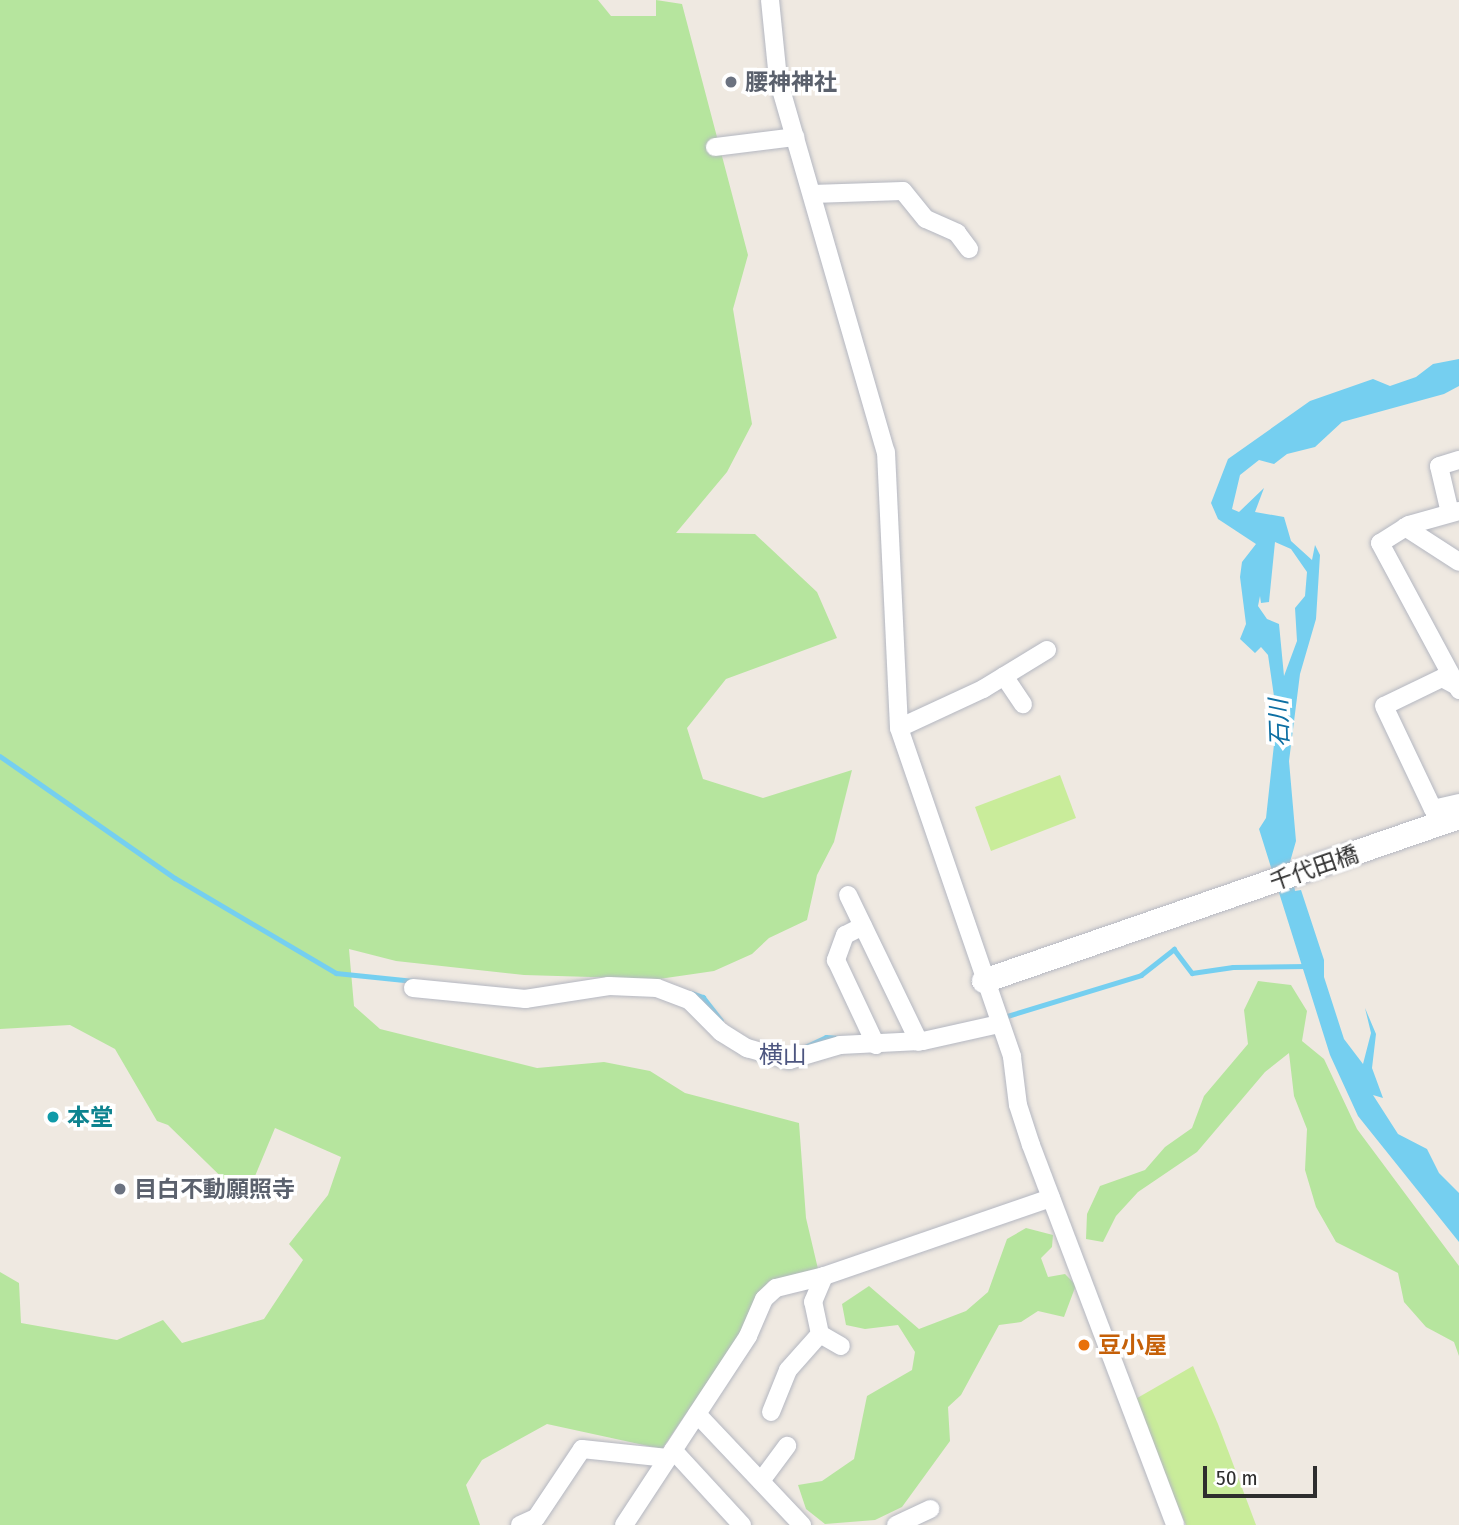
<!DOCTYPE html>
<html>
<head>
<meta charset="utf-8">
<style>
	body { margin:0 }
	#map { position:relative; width:1459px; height:1525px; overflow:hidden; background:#efe9e1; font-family:"Fira Sans Condensed","Noto Sans JP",sans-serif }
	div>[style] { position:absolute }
	.green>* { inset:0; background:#b6e59e }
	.pitch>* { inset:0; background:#c9ec9a }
	.water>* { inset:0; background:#75cff0 }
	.stream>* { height:4.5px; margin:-2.25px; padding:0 2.25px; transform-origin:2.25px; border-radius:2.25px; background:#75cff0 }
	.roads { filter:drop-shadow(0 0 2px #b4b7c1) drop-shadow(0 0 2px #b4b7c1) }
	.street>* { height:18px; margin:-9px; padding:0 9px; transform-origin:9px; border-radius:9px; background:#fff }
	.secondary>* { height:24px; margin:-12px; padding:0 12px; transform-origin:12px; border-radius:12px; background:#fff }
	.dots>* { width:19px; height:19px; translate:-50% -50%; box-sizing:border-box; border:4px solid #fff; border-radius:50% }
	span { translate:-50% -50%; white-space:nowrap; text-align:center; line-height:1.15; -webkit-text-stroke:7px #fff; paint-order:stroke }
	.worship-label { font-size:23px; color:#5b616d; font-weight:700 }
	.left { translate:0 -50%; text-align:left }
	.street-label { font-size:23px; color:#2e2e2e }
	.culture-label { font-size:23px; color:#0d838f; font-weight:700 }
	.food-label { font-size:23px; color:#c56008; font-weight:700 }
	.water-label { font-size:24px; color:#0d6fa3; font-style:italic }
	.neighbourhood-label { font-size:24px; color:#4d5680 }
	.scale { position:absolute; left:1203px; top:1466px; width:114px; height:32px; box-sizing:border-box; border:4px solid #2e2e2e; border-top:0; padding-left:9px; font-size:21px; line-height:24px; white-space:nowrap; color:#2e2e2e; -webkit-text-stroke:5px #fff; paint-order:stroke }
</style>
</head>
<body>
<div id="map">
	<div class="green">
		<i style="clip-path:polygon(0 0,598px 0,611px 16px,656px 16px,656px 0,682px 4px,748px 255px,733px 309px,752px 424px,727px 472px,676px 533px,755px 534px,817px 592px,837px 638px,726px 679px,687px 728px,703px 779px,763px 798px,852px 770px,834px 842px,817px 875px,807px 920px,769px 938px,752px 954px,714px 971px,659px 979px,524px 975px,396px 961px,349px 949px,354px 1006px,380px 1029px,537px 1068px,604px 1062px,650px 1071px,685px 1093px,799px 1123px,806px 1218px,818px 1269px,768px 1282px,740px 1334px,662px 1449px,547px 1424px,482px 1460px,466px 1485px,480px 1525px,0 1525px,0 1272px,19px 1283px,21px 1323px,117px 1340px,163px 1320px,182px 1343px,264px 1319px,303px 1260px,289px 1244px,328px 1195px,341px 1157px,275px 1128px,245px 1200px,168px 1125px,157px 1121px,115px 1049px,70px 1025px,0 1029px)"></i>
		<i style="clip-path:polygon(1258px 981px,1291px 985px,1307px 1011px,1302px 1041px,1324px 1059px,1357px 1129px,1459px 1266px,1459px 1356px,1454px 1342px,1426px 1327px,1404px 1302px,1398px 1273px,1336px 1242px,1316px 1207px,1305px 1170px,1307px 1129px,1294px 1096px,1289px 1053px,1265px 1072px,1197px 1152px,1138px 1192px,1116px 1216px,1103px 1242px,1086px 1239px,1087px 1214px,1100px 1186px,1145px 1170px,1165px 1147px,1192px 1128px,1204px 1096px,1248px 1044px,1244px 1010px)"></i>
		<i style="clip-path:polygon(1026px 1228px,1053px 1235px,1052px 1247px,1041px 1258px,1048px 1277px,1065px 1274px,1076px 1285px,1064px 1317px,1038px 1311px,1021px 1322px,999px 1325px,961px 1395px,948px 1407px,950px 1441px,902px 1507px,875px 1520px,825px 1524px,806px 1509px,798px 1485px,822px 1481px,854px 1459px,867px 1396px,912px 1370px,915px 1352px,898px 1325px,865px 1329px,846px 1325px,842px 1304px,869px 1286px,919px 1329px,966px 1311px,988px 1292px,1007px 1239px)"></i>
	</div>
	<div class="pitch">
		<i style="clip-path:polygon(1060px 775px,1076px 818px,991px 851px,975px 807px)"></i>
		<i style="clip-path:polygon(1193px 1366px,1218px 1424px,1256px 1525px,1186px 1525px,1132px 1401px)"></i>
	</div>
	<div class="water">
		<i style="clip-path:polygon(evenodd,1459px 359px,1459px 386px,1444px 394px,1342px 422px,1315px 447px,1287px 454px,1274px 464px,1259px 460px,1240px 475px,1232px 509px,1239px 512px,1264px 488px,1255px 512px,1284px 517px,1291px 541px,1312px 560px,1315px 545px,1320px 555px,1316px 619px,1300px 674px,1289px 761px,1296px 841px,1290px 862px,1295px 891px,1301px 890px,1324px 960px,1324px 977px,1344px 1039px,1363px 1064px,1371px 1033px,1365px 1008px,1376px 1034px,1372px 1068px,1383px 1098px,1373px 1095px,1398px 1134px,1427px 1149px,1439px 1173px,1459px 1193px,1459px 1242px,1358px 1116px,1330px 1055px,1259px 829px,1266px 818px,1277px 717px,1268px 655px,1261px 647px,1255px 653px,1240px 639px,1246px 624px,1240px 577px,1242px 562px,1256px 544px,1218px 519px,1211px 503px,1228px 459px,1310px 401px,1373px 379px,1390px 386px,1416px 377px,1433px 364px,1459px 359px,1275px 542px,1291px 549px,1307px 572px,1305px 596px,1295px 608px,1297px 641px,1284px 676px,1279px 624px,1267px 619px,1258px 606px,1260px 596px,1261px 603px,1269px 602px,1275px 542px)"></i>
	</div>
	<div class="stream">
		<i style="left:0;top:756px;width:213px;rotate:34.9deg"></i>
		<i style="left:175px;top:878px;width:187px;rotate:30.5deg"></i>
		<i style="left:336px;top:973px;width:78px;rotate:5.9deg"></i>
		<i style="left:692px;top:993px;width:12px;rotate:20deg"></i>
		<i style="left:703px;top:997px;width:29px;rotate:52deg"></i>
		<i style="left:1004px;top:1017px;width:143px;rotate:-17deg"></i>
		<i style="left:1141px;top:975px;width:42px;rotate:-38.2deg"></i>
		<i style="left:1174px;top:949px;width:30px;rotate:53deg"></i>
		<i style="left:1192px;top:973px;width:41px;rotate:-8.3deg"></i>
		<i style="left:1233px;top:967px;width:74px;rotate:-0.8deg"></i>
		<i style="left:805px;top:1047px;width:23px;rotate:-25deg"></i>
		<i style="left:826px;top:1037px;width:14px;rotate:4deg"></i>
	</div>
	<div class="roads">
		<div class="street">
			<i style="left:770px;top:0;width:79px;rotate:84.2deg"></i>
			<i style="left:778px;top:79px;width:388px;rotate:73.9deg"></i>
			<i style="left:886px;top:452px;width:276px;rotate:87.3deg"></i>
			<i style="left:899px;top:728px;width:348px;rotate:71deg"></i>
			<i style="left:1012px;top:1057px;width:48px;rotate:82.9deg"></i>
			<i style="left:1018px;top:1105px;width:42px;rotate:72deg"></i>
			<i style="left:1031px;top:1145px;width:406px;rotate:69.2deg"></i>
			<i style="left:715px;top:147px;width:81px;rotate:-7.1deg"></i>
			<i style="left:812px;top:194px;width:91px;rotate:-1.9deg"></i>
			<i style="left:903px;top:191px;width:36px;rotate:51deg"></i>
			<i style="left:926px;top:219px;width:34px;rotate:24deg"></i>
			<i style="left:957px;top:233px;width:20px;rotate:53deg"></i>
			<i style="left:1459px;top:511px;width:52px;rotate:164.4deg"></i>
			<i style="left:1409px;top:525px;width:34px;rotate:148deg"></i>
			<i style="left:1380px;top:543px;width:167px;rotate:61.7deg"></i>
			<i style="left:1450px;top:513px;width:48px;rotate:-103.2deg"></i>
			<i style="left:1439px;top:466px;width:21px;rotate:-17deg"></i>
			<i style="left:1405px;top:527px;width:64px;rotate:32.9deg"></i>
			<i style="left:1004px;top:676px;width:34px;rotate:56deg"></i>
			<i style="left:1459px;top:687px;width:19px;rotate:-152deg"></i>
			<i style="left:1442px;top:678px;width:64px;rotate:154.2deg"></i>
			<i style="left:1384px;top:706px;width:114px;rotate:64.6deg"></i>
			<i style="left:1433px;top:809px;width:27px;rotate:-13deg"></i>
			<i style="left:899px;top:728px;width:93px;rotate:-24.9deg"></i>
			<i style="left:983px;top:689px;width:75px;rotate:-31.4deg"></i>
			<i style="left:848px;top:895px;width:163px;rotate:64.2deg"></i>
			<i style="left:863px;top:926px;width:20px;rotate:153deg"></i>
			<i style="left:845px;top:935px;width:27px;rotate:110deg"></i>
			<i style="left:836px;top:960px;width:94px;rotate:64.8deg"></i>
			<i style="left:413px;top:988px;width:113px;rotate:5.6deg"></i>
			<i style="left:525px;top:999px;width:85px;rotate:-8.8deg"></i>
			<i style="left:609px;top:986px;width:48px;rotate:2.4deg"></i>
			<i style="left:657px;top:988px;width:34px;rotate:21deg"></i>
			<i style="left:689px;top:1000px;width:45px;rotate:45deg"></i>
			<i style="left:721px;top:1032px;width:31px;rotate:32deg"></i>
			<i style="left:747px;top:1048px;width:44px;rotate:15.9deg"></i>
			<i style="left:789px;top:1060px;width:53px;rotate:-16.4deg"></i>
			<i style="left:840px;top:1045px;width:83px;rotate:-2.8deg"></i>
			<i style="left:923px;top:1041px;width:78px;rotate:-12.6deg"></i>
			<i style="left:820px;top:1334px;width:24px;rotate:30deg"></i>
			<i style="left:771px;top:1412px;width:45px;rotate:-68deg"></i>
			<i style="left:788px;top:1370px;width:48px;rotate:-48.4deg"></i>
			<i style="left:820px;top:1334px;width:33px;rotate:-102deg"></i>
			<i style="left:813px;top:1302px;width:28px;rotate:-67deg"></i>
			<i style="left:697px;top:1414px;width:153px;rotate:46.6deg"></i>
			<i style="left:673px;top:1450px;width:102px;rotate:47.4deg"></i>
			<i style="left:761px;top:1481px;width:44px;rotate:-53.4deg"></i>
			<i style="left:520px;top:1525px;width:17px;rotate:-24deg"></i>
			<i style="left:536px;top:1518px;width:83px;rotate:-56.3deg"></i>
			<i style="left:582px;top:1449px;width:86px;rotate:6deg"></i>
			<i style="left:624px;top:1525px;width:226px;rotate:-56.7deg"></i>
			<i style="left:748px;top:1336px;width:40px;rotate:-66.6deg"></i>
			<i style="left:764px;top:1299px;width:16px;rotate:-43deg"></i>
			<i style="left:776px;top:1288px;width:49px;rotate:-14deg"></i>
			<i style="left:824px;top:1276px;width:240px;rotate:-19deg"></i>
			<i style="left:896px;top:1525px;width:38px;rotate:-25deg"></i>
		</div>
		<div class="secondary">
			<i style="left:984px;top:981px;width:503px;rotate:-19.05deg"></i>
		</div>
	</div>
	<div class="dots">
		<i style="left:731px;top:82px;background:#6b7280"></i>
		<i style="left:53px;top:1117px;background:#0f9aa8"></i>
		<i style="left:120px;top:1189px;background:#6b7280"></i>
		<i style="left:1084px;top:1345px;background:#e8710a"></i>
	</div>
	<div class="worship-label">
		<span class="left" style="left:745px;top:82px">腰神神社</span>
		<span class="left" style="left:134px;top:1189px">目白不動願照寺</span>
	</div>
	<div class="street-label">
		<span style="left:1314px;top:868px;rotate:-19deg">千代田橋</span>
	</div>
	<div class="culture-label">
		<span class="left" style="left:67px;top:1117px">本堂</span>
	</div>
	<div class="food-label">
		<span class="left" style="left:1098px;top:1345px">豆小屋</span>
	</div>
	<div class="water-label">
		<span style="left:1280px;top:723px;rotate:-92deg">石川</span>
	</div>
	<div class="neighbourhood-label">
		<span style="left:783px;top:1056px">横山</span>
	</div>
	<div class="scale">50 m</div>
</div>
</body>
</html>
